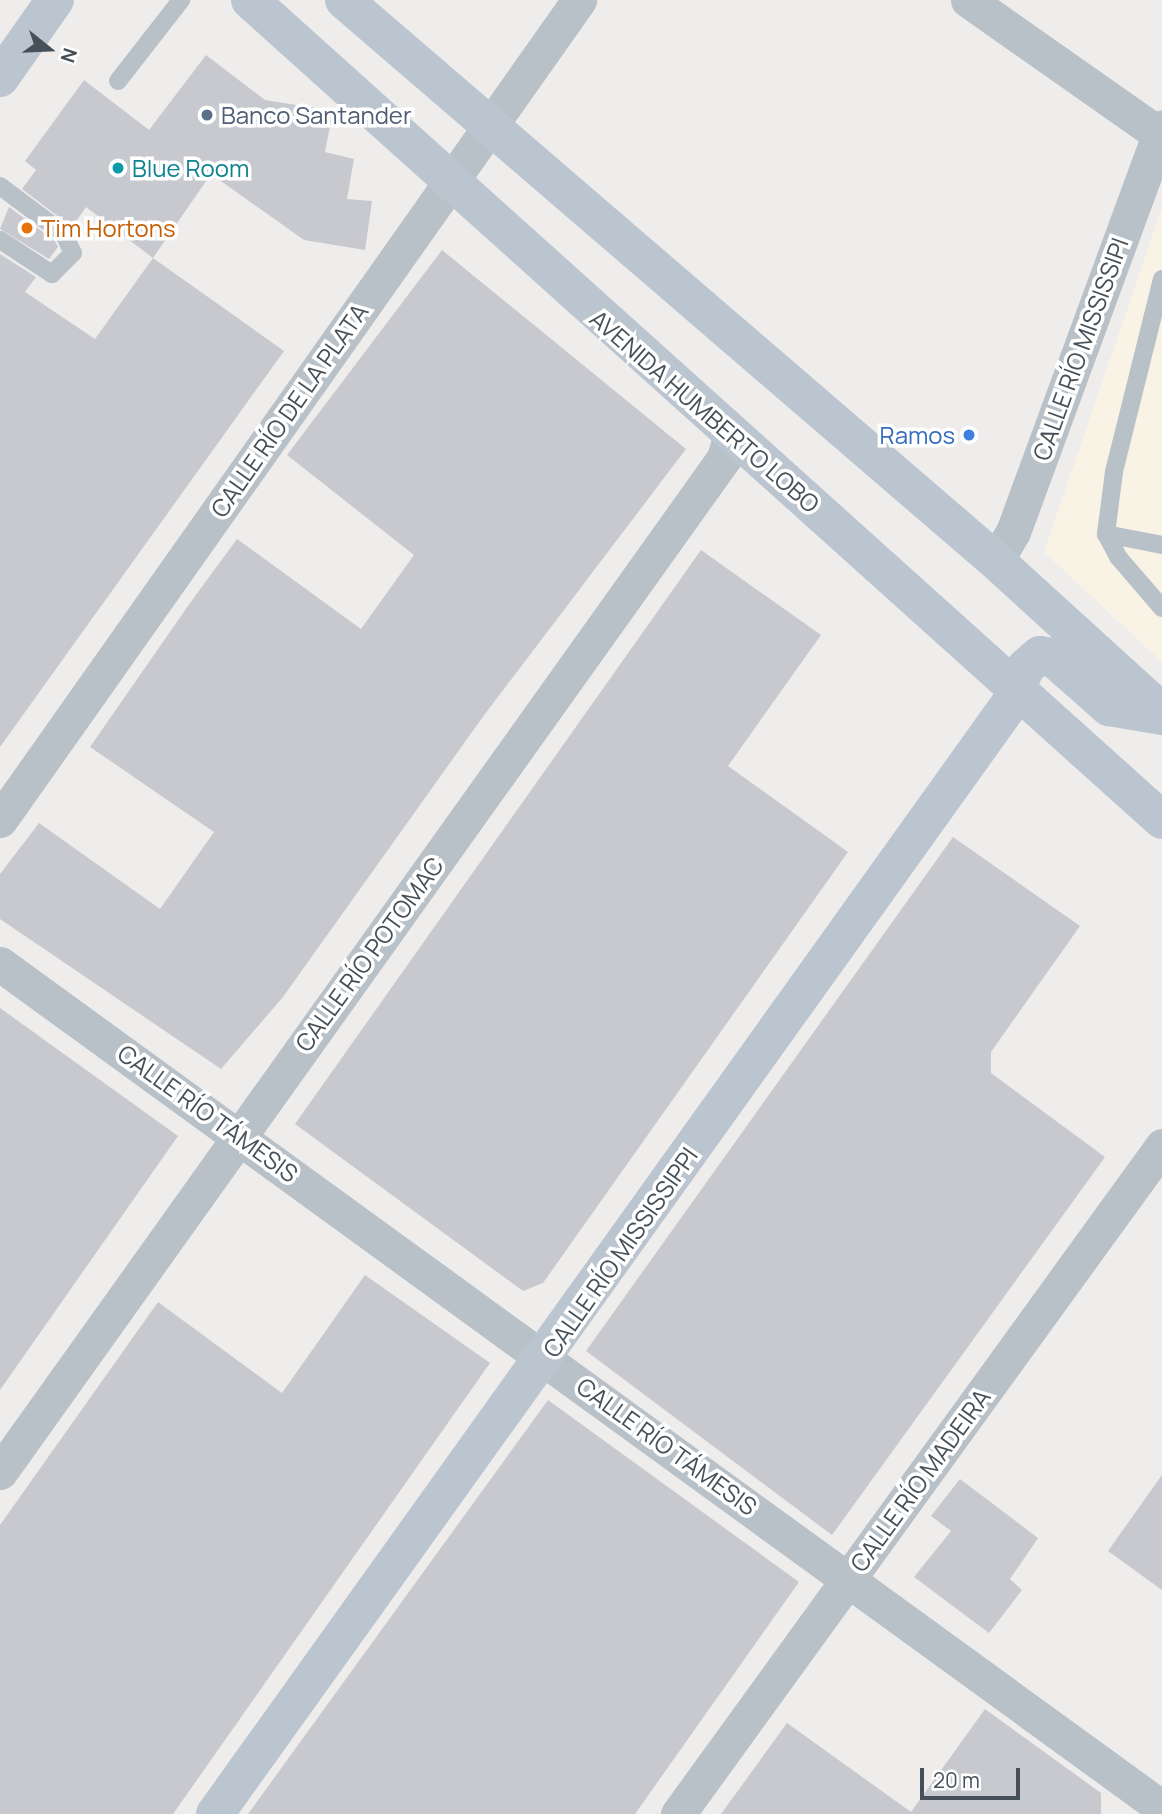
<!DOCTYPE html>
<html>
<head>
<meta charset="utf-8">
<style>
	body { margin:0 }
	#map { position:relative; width:1162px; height:1814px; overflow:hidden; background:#efecec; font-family:Manrope,sans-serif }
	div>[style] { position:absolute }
	.commercial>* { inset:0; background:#f9f3e6 }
	.building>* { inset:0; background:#c7c9cf }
	.lane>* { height:18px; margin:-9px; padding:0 9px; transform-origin:9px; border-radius:9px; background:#b9c1c8 }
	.street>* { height:35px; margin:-17.5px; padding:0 17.5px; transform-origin:17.5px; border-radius:17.5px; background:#b9c1c8 }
	.secondary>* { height:38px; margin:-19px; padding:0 19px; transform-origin:19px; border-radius:19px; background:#bbc5cf }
	.dots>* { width:19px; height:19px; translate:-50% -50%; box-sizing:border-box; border:4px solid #fff; border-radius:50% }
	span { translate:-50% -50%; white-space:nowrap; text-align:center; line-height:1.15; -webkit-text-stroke:7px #fff; paint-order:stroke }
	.service-label { font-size:24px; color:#4e5e75 }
	.left { translate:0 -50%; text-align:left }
	.culture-label { font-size:24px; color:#0d838f }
	.food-label { font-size:24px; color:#c56008 }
	.street-label { font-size:24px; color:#465058 }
	.shop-label { font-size:24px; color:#366cbe }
	.right { translate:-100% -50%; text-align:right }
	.north { position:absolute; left:14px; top:14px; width:70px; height:70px; -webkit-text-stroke:5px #fff; paint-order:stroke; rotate:108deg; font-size:19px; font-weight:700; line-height:28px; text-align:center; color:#465058 }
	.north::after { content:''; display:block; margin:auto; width:24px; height:32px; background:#465058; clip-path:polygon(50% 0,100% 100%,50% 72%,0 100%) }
	.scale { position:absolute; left:920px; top:1768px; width:100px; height:32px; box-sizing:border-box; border:4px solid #465058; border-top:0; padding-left:9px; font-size:21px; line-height:24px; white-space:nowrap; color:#465058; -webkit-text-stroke:5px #fff; paint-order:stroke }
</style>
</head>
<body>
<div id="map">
	<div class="commercial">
		<i style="clip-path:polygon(1162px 208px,1162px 662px,1044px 552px)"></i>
	</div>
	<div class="building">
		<i style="clip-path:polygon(206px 55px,265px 100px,333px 111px,325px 152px,354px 159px,347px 199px,372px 201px,365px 250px,304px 240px,211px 174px,153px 258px,86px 207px,72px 227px,22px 189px,36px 170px,25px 161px,84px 80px,149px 130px)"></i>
		<i style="clip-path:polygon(9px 207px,55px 241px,58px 247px,49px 259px,0 229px)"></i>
		<i style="clip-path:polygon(442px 250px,686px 449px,482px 718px,283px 997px,221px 1069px,0 919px,0 874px,39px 823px,160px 909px,214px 832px,90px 747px,190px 603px,237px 539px,361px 629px,414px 555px,287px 455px)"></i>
		<i style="clip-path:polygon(0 254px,36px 277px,25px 292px,95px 339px,153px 258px,284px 351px,0 747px)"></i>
		<i style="clip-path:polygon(701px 550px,821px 635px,728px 766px,848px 852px,543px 1283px,523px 1291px,295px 1124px)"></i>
		<i style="clip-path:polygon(953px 837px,1080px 926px,991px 1052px,991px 1073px,1105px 1157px,832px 1535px,586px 1351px)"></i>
		<i style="clip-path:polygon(0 1008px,178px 1136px,0 1390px)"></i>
		<i style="clip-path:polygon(365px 1275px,490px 1363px,173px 1814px,0 1814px,0 1525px,158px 1302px,282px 1393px)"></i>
		<i style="clip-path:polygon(548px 1400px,799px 1582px,635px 1814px,248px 1814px)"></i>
		<i style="clip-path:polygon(1162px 1475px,1162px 1590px,1108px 1551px)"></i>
		<i style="clip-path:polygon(960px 1479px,1038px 1538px,1010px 1579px,1022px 1590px,989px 1633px,914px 1577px,951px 1531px,931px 1516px)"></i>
		<i style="clip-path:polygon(985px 1709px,1101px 1793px,1101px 1814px,721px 1814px,787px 1723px,911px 1812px)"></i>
	</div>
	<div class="lane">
		<i style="left:118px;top:81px;width:103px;rotate:-52.1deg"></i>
		<i style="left:0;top:186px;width:80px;rotate:36.9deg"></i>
		<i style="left:64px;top:234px;width:21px;rotate:65deg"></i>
		<i style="left:73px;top:253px;width:30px;rotate:135deg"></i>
		<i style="left:52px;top:274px;width:62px;rotate:-146.8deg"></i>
		<i style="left:1162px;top:279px;width:199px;rotate:104deg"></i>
		<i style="left:1114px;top:472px;width:63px;rotate:97.4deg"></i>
		<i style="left:1106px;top:534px;width:27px;rotate:62deg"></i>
		<i style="left:1119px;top:558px;width:66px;rotate:49.3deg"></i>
		<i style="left:1106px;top:534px;width:57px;rotate:11.1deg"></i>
	</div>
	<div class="street">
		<i style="left:968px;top:0;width:233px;rotate:35.1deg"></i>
		<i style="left:996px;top:561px;width:34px;rotate:-60deg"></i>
		<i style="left:1013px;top:532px;width:431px;rotate:-69.8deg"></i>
		<i style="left:0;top:820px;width:1004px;rotate:-54.77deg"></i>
		<i style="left:0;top:964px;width:1436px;rotate:35.99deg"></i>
		<i style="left:0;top:1472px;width:1246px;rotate:-54.47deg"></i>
		<i style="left:724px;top:458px;width:26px;rotate:-74deg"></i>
		<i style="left:678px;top:1814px;width:825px;rotate:-54.07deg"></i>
	</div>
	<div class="secondary">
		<i style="left:250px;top:0;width:1226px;rotate:41.96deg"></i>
		<i style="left:344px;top:0;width:860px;rotate:40.71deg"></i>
		<i style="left:996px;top:561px;width:224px;rotate:42.3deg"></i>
		<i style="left:0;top:78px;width:95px;rotate:-54.8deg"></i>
		<i style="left:215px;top:1814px;width:1368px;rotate:-54.4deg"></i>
		<i style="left:1011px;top:702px;width:38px;rotate:-67deg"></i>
		<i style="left:1026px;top:667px;width:18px;rotate:-41deg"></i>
		<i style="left:1040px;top:655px;width:12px;rotate:9deg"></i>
		<i style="left:1052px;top:657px;width:76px;rotate:41.3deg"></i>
		<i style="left:1109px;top:707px;width:54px;rotate:9.6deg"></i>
	</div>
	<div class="dots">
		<i style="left:207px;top:115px;background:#5c6f8a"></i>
		<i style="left:118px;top:168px;background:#0f9aa8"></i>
		<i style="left:27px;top:228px;background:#e8710a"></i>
		<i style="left:969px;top:435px;background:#3f7fe0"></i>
	</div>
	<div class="service-label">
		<span class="left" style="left:221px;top:115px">Banco Santander</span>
	</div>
	<div class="culture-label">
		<span class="left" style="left:132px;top:168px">Blue Room</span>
	</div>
	<div class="food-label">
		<span class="left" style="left:41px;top:228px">Tim Hortons</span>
	</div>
	<div class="street-label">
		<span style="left:1080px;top:349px;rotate:-70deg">CALLE RÍO MISSISSIPI</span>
		<span style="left:289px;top:410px;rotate:-55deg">CALLE RÍO DE LA PLATA</span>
		<span style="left:705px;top:411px;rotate:41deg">AVENIDA HUMBERTO LOBO</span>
		<span style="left:369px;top:954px;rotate:-54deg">CALLE RÍO POTOMAC</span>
		<span style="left:208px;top:1113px;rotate:36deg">CALLE RÍO TÁMESIS</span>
		<span style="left:620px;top:1252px;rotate:-55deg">CALLE RÍO MISSISSIPPI</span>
		<span style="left:667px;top:1446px;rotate:36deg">CALLE RÍO TÁMESIS</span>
		<span style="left:920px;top:1480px;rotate:-54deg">CALLE RÍO MADEIRA</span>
	</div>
	<div class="shop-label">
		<span class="right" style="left:955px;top:435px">Ramos</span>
	</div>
	<div class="north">N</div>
	<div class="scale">20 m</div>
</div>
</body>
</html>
